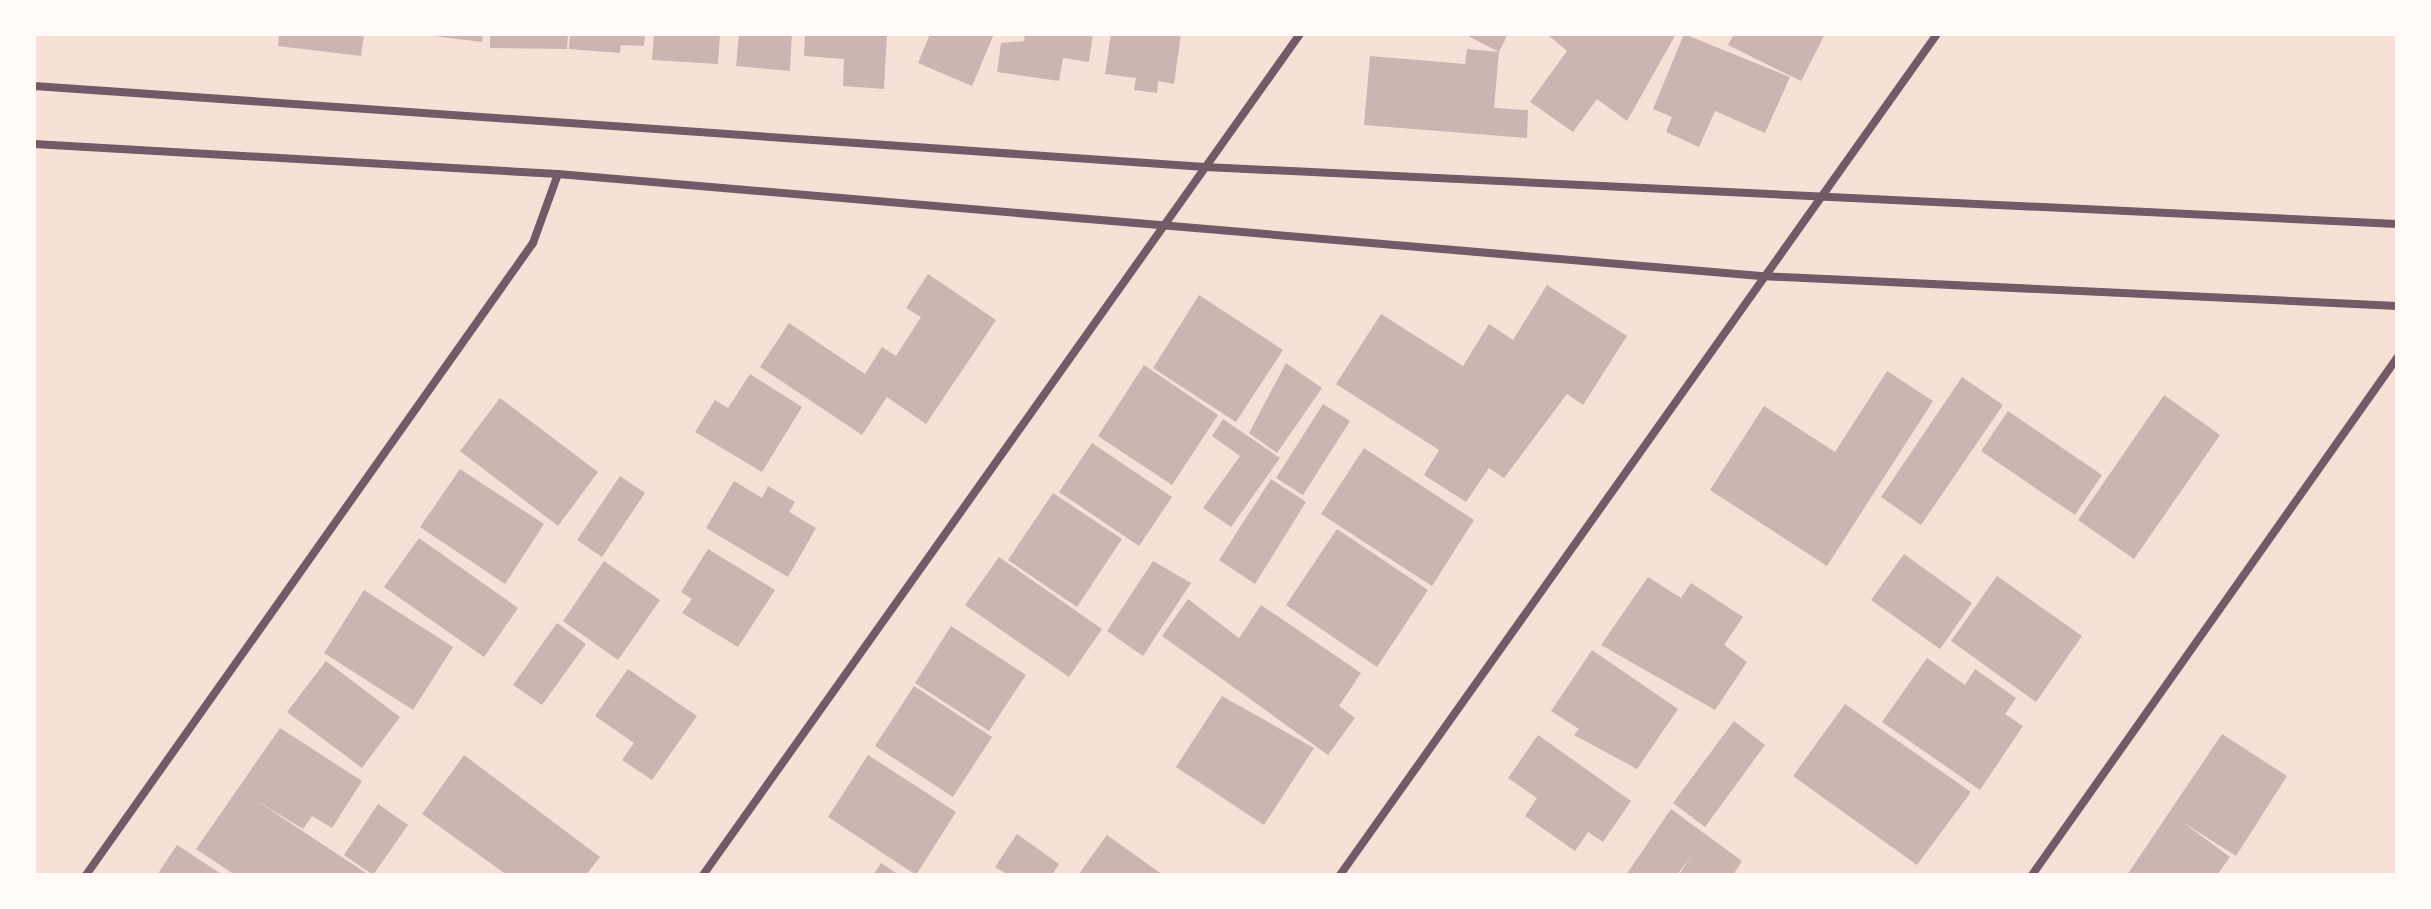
<!DOCTYPE html>
<html>
<head>
<meta charset="utf-8">
<style>
	body { margin:0 }
	#map { position:relative; width:2431px; height:909px; overflow:hidden; background:#f7e1d7; font-family:"Archivo Narrow",sans-serif }
	div>[style] { position:absolute }
	.building>* { inset:0; background:#ccb4b1 }
	.minor>* { height:8px; margin:-4px; padding:0 4px; transform-origin:4px; border-radius:4px; background:#755966 }
	span { translate:-50% -50%; white-space:nowrap; text-align:center; line-height:1.15; -webkit-text-stroke:6px #fffaf5; paint-order:stroke }
	.frame { position:absolute; inset:0; border:36px solid #fffaf5; pointer-events:none }
</style>
</head>
<body>
<div id="map">
	<div class="building">
		<i style="clip-path:polygon(279px 34px,364px 34px,361px 56px,278px 46px)"></i>
		<i style="clip-path:polygon(417px 34px,483px 34px,482px 42px)"></i>
		<i style="clip-path:polygon(490px 34px,568px 34px,567px 49px,490px 48px)"></i>
		<i style="clip-path:polygon(570px 34px,645px 34px,644px 46px,621px 45px,620px 53px,569px 49px)"></i>
		<i style="clip-path:polygon(654px 34px,720px 34px,718px 64px,652px 60px)"></i>
		<i style="clip-path:polygon(739px 34px,792px 34px,790px 71px,736px 66px)"></i>
		<i style="clip-path:polygon(805px 34px,887px 34px,884px 89px,843px 86px,844px 59px,804px 56px)"></i>
		<i style="clip-path:polygon(930px 34px,994px 34px,972px 86px,918px 63px)"></i>
		<i style="clip-path:polygon(1025px 34px,1093px 34px,1089px 62px,1063px 58px,1059px 81px,997px 72px,1001px 43px,1024px 41px)"></i>
		<i style="clip-path:polygon(1111px 34px,1181px 34px,1174px 84px,1158px 81px,1157px 93px,1134px 90px,1136px 78px,1105px 74px)"></i>
		<i style="clip-path:polygon(1464px 34px,1508px 34px,1499px 52px)"></i>
		<i style="clip-path:polygon(1547px 34px,1676px 34px,1627px 121px,1597px 99px,1573px 132px,1530px 102px,1567px 51px)"></i>
		<i style="clip-path:polygon(1684px 34px,1790px 77px,1765px 133px,1715px 111px,1699px 147px,1666px 132px,1672px 117px,1653px 109px)"></i>
		<i style="clip-path:polygon(1734px 34px,1825px 34px,1801px 81px,1728px 45px)"></i>
		<i style="clip-path:polygon(1467px 49px,1499px 52px,1494px 108px,1528px 110px,1527px 138px,1364px 125px,1370px 56px,1465px 64px)"></i>
		<i style="clip-path:polygon(928px 274px,996px 320px,926px 424px,887px 397px,862px 435px,760px 367px,789px 323px,865px 374px,882px 347px,896px 356px,921px 317px,906px 308px)"></i>
		<i style="clip-path:polygon(1547px 285px,1627px 336px,1583px 405px,1567px 394px,1504px 478px,1489px 468px,1466px 502px,1424px 475px,1439px 450px,1336px 384px,1381px 314px,1463px 366px,1489px 324px,1513px 340px)"></i>
		<i style="clip-path:polygon(1199px 295px,1283px 350px,1236px 422px,1153px 368px)"></i>
		<i style="clip-path:polygon(1286px 363px,1322px 388px,1277px 453px,1249px 433px)"></i>
		<i style="clip-path:polygon(1144px 365px,1218px 415px,1172px 485px,1098px 436px)"></i>
		<i style="clip-path:polygon(1887px 371px,1933px 401px,1827px 566px,1710px 490px,1764px 406px,1835px 452px)"></i>
		<i style="clip-path:polygon(750px 374px,802px 407px,762px 472px,695px 432px,715px 400px,728px 408px)"></i>
		<i style="clip-path:polygon(1962px 377px,2003px 405px,1921px 525px,1881px 497px)"></i>
		<i style="clip-path:polygon(2164px 395px,2220px 435px,2134px 559px,2078px 520px)"></i>
		<i style="clip-path:polygon(500px 398px,598px 472px,558px 526px,460px 451px)"></i>
		<i style="clip-path:polygon(1323px 404px,1350px 421px,1303px 495px,1276px 478px)"></i>
		<i style="clip-path:polygon(2008px 411px,2102px 475px,2075px 515px,1981px 451px)"></i>
		<i style="clip-path:polygon(1223px 419px,1280px 458px,1231px 527px,1203px 508px,1240px 456px,1212px 436px)"></i>
		<i style="clip-path:polygon(1092px 443px,1172px 497px,1139px 546px,1059px 492px)"></i>
		<i style="clip-path:polygon(1364px 448px,1474px 520px,1432px 586px,1321px 514px)"></i>
		<i style="clip-path:polygon(460px 469px,544px 524px,505px 584px,420px 527px)"></i>
		<i style="clip-path:polygon(620px 476px,645px 493px,602px 557px,577px 540px)"></i>
		<i style="clip-path:polygon(1271px 479px,1306px 502px,1255px 584px,1219px 560px)"></i>
		<i style="clip-path:polygon(734px 481px,762px 498px,768px 486px,795px 502px,789px 512px,816px 528px,788px 577px,706px 528px)"></i>
		<i style="clip-path:polygon(1053px 493px,1122px 539px,1077px 607px,1008px 560px)"></i>
		<i style="clip-path:polygon(1337px 529px,1428px 590px,1377px 667px,1286px 605px)"></i>
		<i style="clip-path:polygon(419px 538px,518px 608px,484px 657px,384px 587px)"></i>
		<i style="clip-path:polygon(708px 549px,775px 590px,738px 647px,682px 613px,692px 599px,681px 592px)"></i>
		<i style="clip-path:polygon(1904px 554px,1972px 603px,1940px 649px,1871px 600px)"></i>
		<i style="clip-path:polygon(999px 557px,1102px 629px,1069px 677px,965px 605px)"></i>
		<i style="clip-path:polygon(604px 561px,660px 600px,618px 660px,563px 621px)"></i>
		<i style="clip-path:polygon(1153px 561px,1191px 583px,1143px 656px,1107px 631px)"></i>
		<i style="clip-path:polygon(1997px 576px,2082px 636px,2036px 702px,1951px 641px)"></i>
		<i style="clip-path:polygon(1648px 577px,1681px 598px,1691px 583px,1743px 617px,1724px 645px,1747px 662px,1715px 710px,1601px 645px)"></i>
		<i style="clip-path:polygon(364px 590px,453px 647px,413px 710px,324px 653px)"></i>
		<i style="clip-path:polygon(1188px 599px,1239px 638px,1261px 605px,1361px 673px,1339px 706px,1355px 718px,1328px 755px,1162px 636px)"></i>
		<i style="clip-path:polygon(557px 623px,586px 644px,542px 705px,513px 685px)"></i>
		<i style="clip-path:polygon(951px 626px,1026px 675px,989px 731px,915px 683px)"></i>
		<i style="clip-path:polygon(1592px 650px,1678px 709px,1637px 769px,1574px 735px,1579px 729px,1551px 711px)"></i>
		<i style="clip-path:polygon(1927px 658px,1965px 685px,1975px 669px,2016px 698px,2005px 714px,2023px 726px,1980px 790px,1882px 722px)"></i>
		<i style="clip-path:polygon(326px 661px,400px 717px,362px 768px,287px 712px)"></i>
		<i style="clip-path:polygon(628px 669px,697px 716px,652px 780px,622px 760px,634px 743px,595px 716px)"></i>
		<i style="clip-path:polygon(914px 686px,992px 737px,953px 797px,875px 746px)"></i>
		<i style="clip-path:polygon(1222px 696px,1314px 748px,1264px 825px,1176px 767px)"></i>
		<i style="clip-path:polygon(1845px 704px,1971px 792px,1917px 865px,1793px 776px)"></i>
		<i style="clip-path:polygon(1734px 721px,1765px 745px,1705px 827px,1673px 803px)"></i>
		<i style="clip-path:polygon(280px 728px,362px 781px,332px 828px,312px 816px,303px 829px,254px 799px,369px 875px,235px 875px,196px 849px)"></i>
		<i style="clip-path:polygon(2222px 734px,2287px 776px,2236px 856px,2181px 821px,2230px 857px,2217px 875px,2127px 875px)"></i>
		<i style="clip-path:polygon(1538px 735px,1631px 801px,1603px 842px,1588px 832px,1575px 851px,1525px 816px,1537px 798px,1508px 778px)"></i>
		<i style="clip-path:polygon(464px 755px,600px 857px,586px 875px,507px 875px,422px 814px)"></i>
		<i style="clip-path:polygon(868px 755px,956px 812px,916px 875px,828px 817px)"></i>
		<i style="clip-path:polygon(378px 804px,408px 825px,373px 875px,344px 855px)"></i>
		<i style="clip-path:polygon(1671px 809px,1742px 861px,1733px 875px,1679px 875px,1691px 856px,1677px 875px,1626px 875px)"></i>
		<i style="clip-path:polygon(1017px 834px,1059px 864px,1052px 875px,1008px 875px,995px 867px)"></i>
		<i style="clip-path:polygon(1107px 835px,1163px 875px,1078px 875px)"></i>
		<i style="clip-path:polygon(177px 845px,223px 875px,157px 875px)"></i>
		<i style="clip-path:polygon(881px 863px,899px 875px,873px 875px)"></i>
	</div>
	<div class="minor">
		<i style="left:34px;top:86px;width:1174px;rotate:3.96deg"></i>
		<i style="left:1205px;top:167px;width:1193px;rotate:2.74deg"></i>
		<i style="left:34px;top:144px;width:525px;rotate:3.28deg"></i>
		<i style="left:558px;top:174px;width:1207px;rotate:4.85deg"></i>
		<i style="left:1761px;top:276px;width:637px;rotate:2.7deg"></i>
		<i style="left:86px;top:875px;width:774px;rotate:-54.73deg"></i>
		<i style="left:533px;top:243px;width:73px;rotate:-70.1deg"></i>
		<i style="left:703px;top:875px;width:1031px;rotate:-54.63deg"></i>
		<i style="left:1340px;top:875px;width:1031px;rotate:-54.63deg"></i>
		<i style="left:2032px;top:875px;width:633px;rotate:-54.78deg"></i>
	</div>
	<div class="frame"></div>
</div>
</body>
</html>
